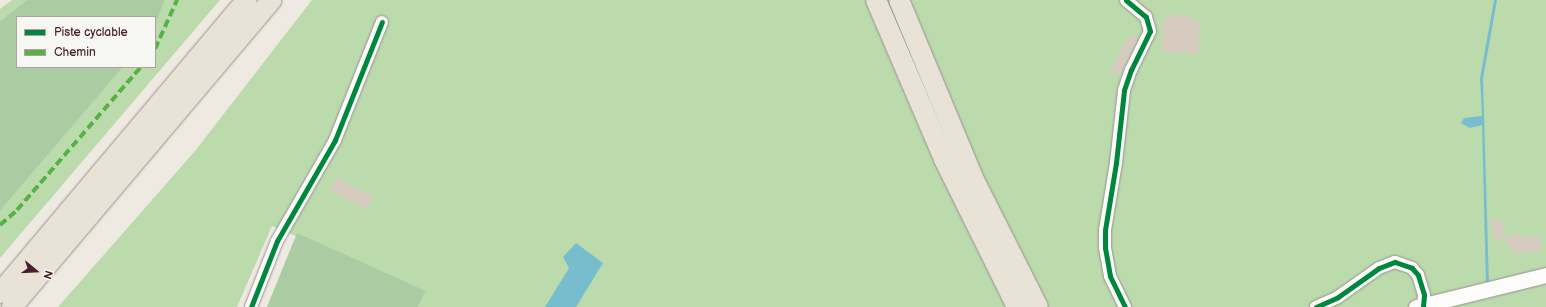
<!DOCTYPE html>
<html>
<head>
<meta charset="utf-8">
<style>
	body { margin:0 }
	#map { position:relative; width:1546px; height:307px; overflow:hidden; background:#eeeae1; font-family:"Balsamiq Sans",sans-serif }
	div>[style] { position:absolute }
	.green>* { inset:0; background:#bbdbad }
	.forest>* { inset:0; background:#abcba3 }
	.water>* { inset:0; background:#78bdce }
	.building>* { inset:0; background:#d5cbbf }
	.roads { filter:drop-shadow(0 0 1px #9c9290) drop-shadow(0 0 1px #9c9290) }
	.minor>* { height:12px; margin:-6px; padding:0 6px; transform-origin:6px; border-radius:6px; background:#fcfcfa }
	.tertiary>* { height:15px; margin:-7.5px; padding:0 7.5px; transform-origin:7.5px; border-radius:7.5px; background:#fcfcfa }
	.trunk>* { height:20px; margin:-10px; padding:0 10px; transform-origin:10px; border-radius:10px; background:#e8e2d7 }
	.quiet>* { height:4px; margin-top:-2px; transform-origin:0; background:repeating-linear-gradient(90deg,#57b146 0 8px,transparent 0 12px) }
	.cycleway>* { height:5px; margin:-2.5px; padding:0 2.5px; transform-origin:2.5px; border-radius:2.5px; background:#00873e }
	span { translate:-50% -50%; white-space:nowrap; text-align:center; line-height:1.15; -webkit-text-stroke:4px #f6f6f2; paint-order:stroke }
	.legend { position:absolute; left:16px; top:16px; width:140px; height:52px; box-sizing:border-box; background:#f6f6f2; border:1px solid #b1a0a2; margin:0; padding:5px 7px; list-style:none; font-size:12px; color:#4a1f2b }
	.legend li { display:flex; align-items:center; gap:8px; height:20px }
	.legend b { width:20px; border:1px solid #b1a0a2 }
	.north { position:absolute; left:16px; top:251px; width:40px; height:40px; -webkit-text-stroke:3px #f6f6f2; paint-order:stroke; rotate:108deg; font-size:11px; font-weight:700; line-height:16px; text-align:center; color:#4a1f2b }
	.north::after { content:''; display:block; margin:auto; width:14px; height:18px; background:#4a1f2b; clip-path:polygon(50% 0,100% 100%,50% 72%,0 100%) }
</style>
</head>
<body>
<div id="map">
	<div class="green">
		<i style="clip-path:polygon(12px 0,27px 0,0 21px,0 9px)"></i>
		<i style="clip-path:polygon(165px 0,220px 0,0 258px,0 211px,123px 67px,155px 67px,155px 25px)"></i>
		<i style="clip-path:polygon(312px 0,1546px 0,1546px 307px,418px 307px,426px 291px,272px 226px,237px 307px,58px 307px,195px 151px)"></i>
	</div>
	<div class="forest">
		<i style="clip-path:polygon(27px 0,165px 0,155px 25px,155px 17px,17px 17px,17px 67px,123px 67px,0 211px,0 21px)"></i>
		<i style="clip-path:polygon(297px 233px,426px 291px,418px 307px,267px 307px)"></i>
	</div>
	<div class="water">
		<i style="clip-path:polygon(1494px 0,1497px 0,1483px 79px,1489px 285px,1486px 285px,1482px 125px,1470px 128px,1461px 123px,1464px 118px,1482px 116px,1480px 78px)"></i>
		<i style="clip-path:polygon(576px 243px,603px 263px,576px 307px,545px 307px,569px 268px,563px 257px)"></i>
	</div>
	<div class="building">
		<i style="clip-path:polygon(1167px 14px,1191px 16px,1190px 20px,1200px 21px,1198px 55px,1161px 51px,1164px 18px,1167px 18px)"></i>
		<i style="clip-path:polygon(1132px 34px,1138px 38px,1121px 75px,1111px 71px,1127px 37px,1129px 39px)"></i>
		<i style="clip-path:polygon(336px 178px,373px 196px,366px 209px,330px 191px)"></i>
		<i style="clip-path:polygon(1490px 220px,1503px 220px,1504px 239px,1493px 239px)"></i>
		<i style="clip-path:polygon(1522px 233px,1523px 237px,1540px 236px,1542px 250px,1513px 254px,1512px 247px,1507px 248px,1505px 236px)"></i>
	</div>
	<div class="roads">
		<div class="minor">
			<i style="left:251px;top:307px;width:71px;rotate:-68.5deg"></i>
			<i style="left:277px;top:241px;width:116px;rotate:-60.1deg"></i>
			<i style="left:335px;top:140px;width:127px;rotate:-68.3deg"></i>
			<i style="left:1125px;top:307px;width:34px;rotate:-116deg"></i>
			<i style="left:1110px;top:276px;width:28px;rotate:-100deg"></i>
			<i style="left:1105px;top:248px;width:18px;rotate:-90deg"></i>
			<i style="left:1105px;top:230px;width:68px;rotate:-80.7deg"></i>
			<i style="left:1116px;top:163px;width:73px;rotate:-83.7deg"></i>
			<i style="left:1124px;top:90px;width:21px;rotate:-71deg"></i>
			<i style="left:1131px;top:70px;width:43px;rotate:-64deg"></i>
			<i style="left:1150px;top:31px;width:15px;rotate:-106deg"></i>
			<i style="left:1146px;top:17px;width:26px;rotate:-140deg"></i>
			<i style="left:1316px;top:307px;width:24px;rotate:-24deg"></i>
			<i style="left:1338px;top:297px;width:50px;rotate:-35.3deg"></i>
			<i style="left:1379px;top:268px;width:17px;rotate:-21deg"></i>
			<i style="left:1395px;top:262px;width:18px;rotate:19deg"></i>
			<i style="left:1412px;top:268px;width:9px;rotate:49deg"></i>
			<i style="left:1418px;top:275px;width:21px;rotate:73deg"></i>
			<i style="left:1424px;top:295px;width:12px;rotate:95deg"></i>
		</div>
		<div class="tertiary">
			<i style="left:1416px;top:307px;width:134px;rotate:-13.8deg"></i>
		</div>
		<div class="trunk">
			<i style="left:876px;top:0;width:173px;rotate:66.8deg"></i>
			<i style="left:944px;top:159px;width:165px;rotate:63.7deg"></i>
			<i style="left:899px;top:0;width:193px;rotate:67.4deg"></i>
			<i style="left:973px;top:178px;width:144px;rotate:63.3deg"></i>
			<i style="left:0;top:293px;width:383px;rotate:-49.9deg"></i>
			<i style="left:12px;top:307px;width:402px;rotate:-49.8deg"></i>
		</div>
	</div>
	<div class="quiet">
		<i style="left:155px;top:49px;width:54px;rotate:-65.8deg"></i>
		<i style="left:0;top:225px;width:23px;rotate:-41deg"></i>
		<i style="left:17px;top:210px;width:189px;rotate:-49.1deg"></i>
	</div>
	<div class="cycleway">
		<i style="left:251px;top:307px;width:71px;rotate:-68.5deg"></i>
		<i style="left:277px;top:241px;width:116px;rotate:-60.1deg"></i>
		<i style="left:335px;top:140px;width:127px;rotate:-68.3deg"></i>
		<i style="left:1125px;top:307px;width:34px;rotate:-116deg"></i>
		<i style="left:1110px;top:276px;width:28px;rotate:-100deg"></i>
		<i style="left:1105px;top:248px;width:18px;rotate:-90deg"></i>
		<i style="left:1105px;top:230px;width:68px;rotate:-80.7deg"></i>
		<i style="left:1116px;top:163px;width:73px;rotate:-83.7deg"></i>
		<i style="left:1124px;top:90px;width:21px;rotate:-71deg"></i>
		<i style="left:1131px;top:70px;width:43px;rotate:-64deg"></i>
		<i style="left:1150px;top:31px;width:15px;rotate:-106deg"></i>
		<i style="left:1146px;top:17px;width:26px;rotate:-140deg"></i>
		<i style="left:1316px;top:307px;width:24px;rotate:-24deg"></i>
		<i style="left:1338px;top:297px;width:50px;rotate:-35.3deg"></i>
		<i style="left:1379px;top:268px;width:17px;rotate:-21deg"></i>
		<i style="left:1395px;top:262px;width:18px;rotate:19deg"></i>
		<i style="left:1412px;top:268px;width:9px;rotate:49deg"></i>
		<i style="left:1418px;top:275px;width:21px;rotate:73deg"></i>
		<i style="left:1424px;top:295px;width:12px;rotate:95deg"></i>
	</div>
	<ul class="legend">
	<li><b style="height:5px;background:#00873e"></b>Piste cyclable</li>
	<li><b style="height:5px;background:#57b146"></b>Chemin</li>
	</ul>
	<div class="north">N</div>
</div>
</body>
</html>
